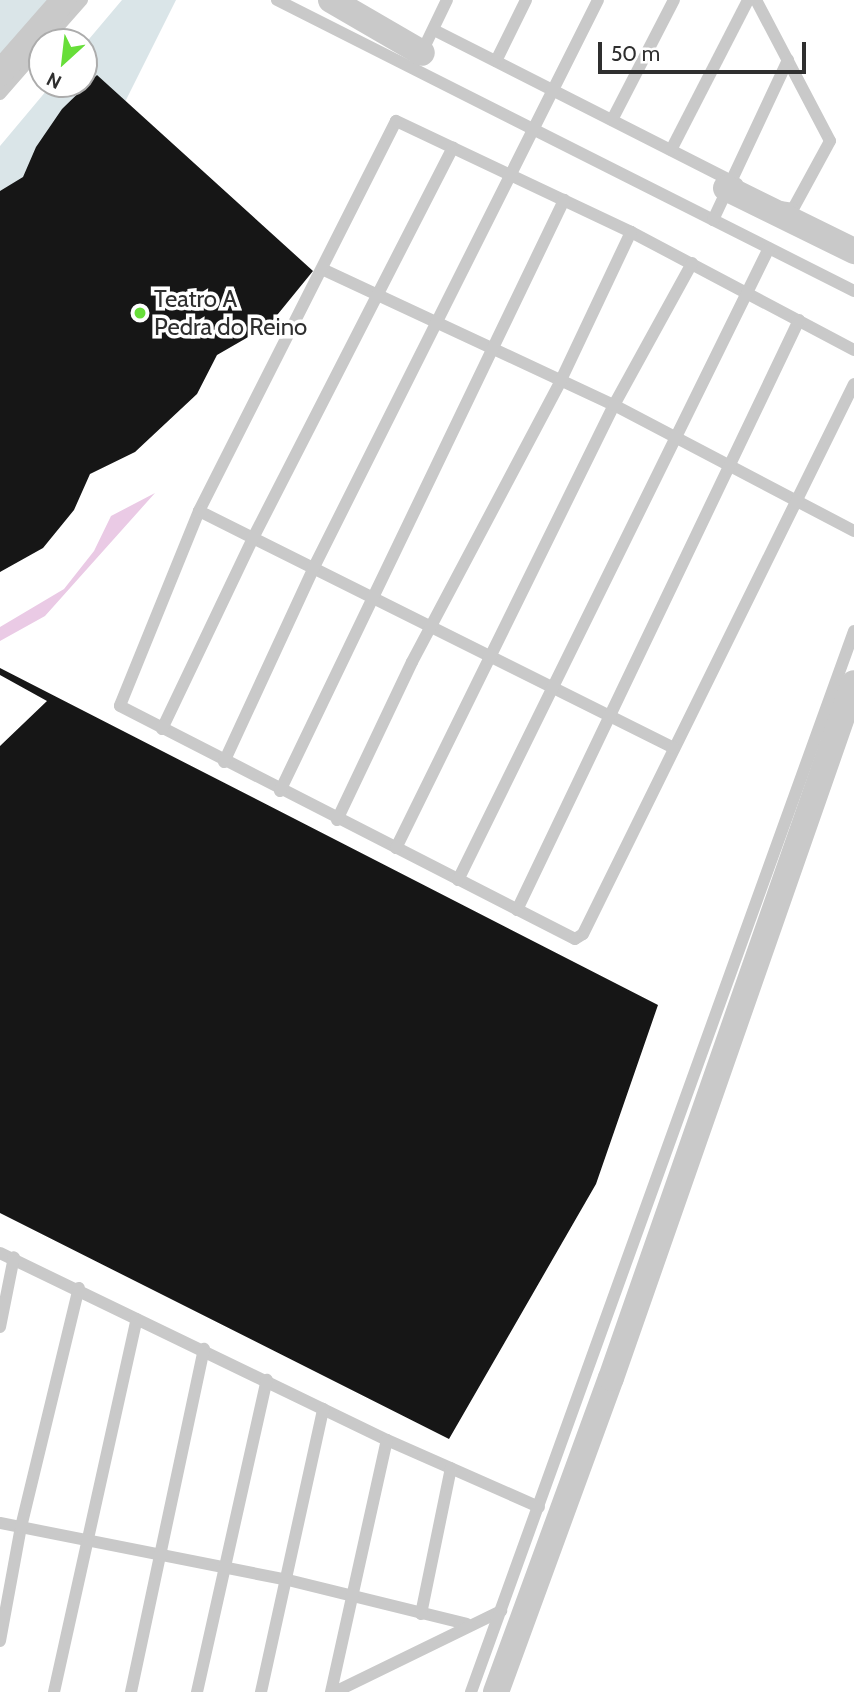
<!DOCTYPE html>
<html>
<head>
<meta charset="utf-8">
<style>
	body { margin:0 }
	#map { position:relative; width:854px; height:1692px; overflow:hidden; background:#fff; font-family:Cabin,sans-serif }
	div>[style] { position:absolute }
	.green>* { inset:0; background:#dae5e8 }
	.water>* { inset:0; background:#eacae5 }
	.building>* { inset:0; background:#161616 }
	.lane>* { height:12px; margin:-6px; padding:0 6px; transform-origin:6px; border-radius:6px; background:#c9c9c9 }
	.street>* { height:26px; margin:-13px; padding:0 13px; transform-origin:13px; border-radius:13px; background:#c9c9c9 }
	.dots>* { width:19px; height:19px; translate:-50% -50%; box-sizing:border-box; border:4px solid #fff; border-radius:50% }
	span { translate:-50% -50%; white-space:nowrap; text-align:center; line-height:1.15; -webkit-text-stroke:7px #fff; paint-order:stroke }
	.poi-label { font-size:24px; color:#2f2f2f }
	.left { translate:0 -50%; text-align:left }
	.north { position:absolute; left:28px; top:28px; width:70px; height:70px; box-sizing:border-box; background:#fff; border:2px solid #acacac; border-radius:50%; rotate:207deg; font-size:19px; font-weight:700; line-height:28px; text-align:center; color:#2f2f2f }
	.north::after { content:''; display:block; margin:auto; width:24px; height:32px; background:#67de39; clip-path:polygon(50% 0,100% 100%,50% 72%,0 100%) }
	.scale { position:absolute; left:598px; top:42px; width:208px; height:32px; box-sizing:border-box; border:4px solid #2f2f2f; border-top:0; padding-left:9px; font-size:21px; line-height:24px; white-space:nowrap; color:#2f2f2f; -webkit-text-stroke:5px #fff; paint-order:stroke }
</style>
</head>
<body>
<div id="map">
	<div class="green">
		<i style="clip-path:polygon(0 0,64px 0,0 73px)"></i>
		<i style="clip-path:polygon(122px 0,176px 0,118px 116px,0 250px,0 146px,52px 84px,84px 84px,84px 45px)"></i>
	</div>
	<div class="water">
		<i style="clip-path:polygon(155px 493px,45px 616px,0 641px,0 627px,64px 589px,94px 551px,111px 516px)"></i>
	</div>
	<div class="building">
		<i style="clip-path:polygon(97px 75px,313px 271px,269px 325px,217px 355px,197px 394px,135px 452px,90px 474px,74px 510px,43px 548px,0 572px,0 191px,23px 177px,36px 147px,62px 109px)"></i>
		<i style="clip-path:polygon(0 668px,658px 1005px,596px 1184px,449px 1439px,0 1213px,0 746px,47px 701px,0 675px)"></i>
	</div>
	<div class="lane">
		<i style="left:277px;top:0;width:646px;rotate:26.76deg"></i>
		<i style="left:756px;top:0;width:159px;rotate:62.3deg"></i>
		<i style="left:830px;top:141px;width:77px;rotate:118.6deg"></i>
		<i style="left:793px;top:209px;width:13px;rotate:-171deg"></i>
		<i style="left:434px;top:30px;width:340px;rotate:26.9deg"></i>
		<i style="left:45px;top:42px;width:56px;rotate:-48.6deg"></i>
		<i style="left:420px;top:56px;width:62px;rotate:-64.3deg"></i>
		<i style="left:496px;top:61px;width:68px;rotate:-63.8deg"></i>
		<i style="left:0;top:94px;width:64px;rotate:-48.8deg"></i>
		<i style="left:612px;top:120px;width:135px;rotate:-62.7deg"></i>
		<i style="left:671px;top:150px;width:169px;rotate:-62.8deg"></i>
		<i style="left:713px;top:220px;width:177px;rotate:-64.9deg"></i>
		<i style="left:322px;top:269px;width:322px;rotate:25deg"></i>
		<i style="left:614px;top:405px;width:271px;rotate:27.7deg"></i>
		<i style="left:854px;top:350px;width:252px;rotate:-152.1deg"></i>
		<i style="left:631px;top:232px;width:260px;rotate:-154.7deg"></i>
		<i style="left:396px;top:121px;width:437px;rotate:116.8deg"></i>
		<i style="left:199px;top:511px;width:210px;rotate:112.1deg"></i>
		<i style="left:120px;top:706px;width:511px;rotate:27.12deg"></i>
		<i style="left:575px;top:939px;width:9px;rotate:-32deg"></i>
		<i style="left:583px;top:934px;width:613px;rotate:-63.77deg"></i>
		<i style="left:199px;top:511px;width:531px;rotate:26.52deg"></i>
		<i style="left:162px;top:729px;width:209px;rotate:-64.5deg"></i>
		<i style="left:252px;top:540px;width:441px;rotate:-62.9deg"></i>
		<i style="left:224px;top:762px;width:213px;rotate:-65.2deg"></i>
		<i style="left:313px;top:569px;width:636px;rotate:-63.39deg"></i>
		<i style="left:280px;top:791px;width:656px;rotate:-64.33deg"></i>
		<i style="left:337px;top:820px;width:175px;rotate:-64.6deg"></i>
		<i style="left:412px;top:662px;width:319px;rotate:-62.1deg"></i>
		<i style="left:561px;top:380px;width:164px;rotate:-64.7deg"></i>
		<i style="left:396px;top:848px;width:494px;rotate:-63.8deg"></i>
		<i style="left:614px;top:405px;width:162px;rotate:-61.2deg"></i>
		<i style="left:458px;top:880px;width:704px;rotate:-63.8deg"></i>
		<i style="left:517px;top:910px;width:654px;rotate:-64.45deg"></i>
		<i style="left:0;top:1253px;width:430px;rotate:25.8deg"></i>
		<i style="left:387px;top:1440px;width:166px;rotate:23.8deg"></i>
		<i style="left:0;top:1327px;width:71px;rotate:-78.7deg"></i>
		<i style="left:0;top:1523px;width:289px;rotate:11.2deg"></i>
		<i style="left:284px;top:1579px;width:188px;rotate:13.8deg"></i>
		<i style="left:421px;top:1614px;width:149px;rotate:-78.4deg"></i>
		<i style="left:0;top:1641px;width:116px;rotate:-79.6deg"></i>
		<i style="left:21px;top:1527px;width:246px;rotate:-76.4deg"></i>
		<i style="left:54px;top:1692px;width:382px;rotate:-77.5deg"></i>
		<i style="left:131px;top:1692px;width:351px;rotate:-78deg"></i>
		<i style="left:197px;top:1692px;width:320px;rotate:-77.4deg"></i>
		<i style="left:261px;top:1692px;width:290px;rotate:-77.6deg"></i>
		<i style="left:331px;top:1692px;width:258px;rotate:-77.5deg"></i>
		<i style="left:335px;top:1692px;width:185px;rotate:-26deg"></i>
		<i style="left:471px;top:1692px;width:1128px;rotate:-70.15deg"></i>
	</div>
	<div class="street">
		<i style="left:331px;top:0;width:105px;rotate:30.2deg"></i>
		<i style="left:0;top:73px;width:97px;rotate:-48.8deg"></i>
		<i style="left:726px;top:188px;width:143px;rotate:26.2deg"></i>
		<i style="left:496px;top:1692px;width:334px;rotate:-69.9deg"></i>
		<i style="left:611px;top:1378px;width:736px;rotate:-70.73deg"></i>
	</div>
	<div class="dots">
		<i style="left:140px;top:313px;background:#67de39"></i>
	</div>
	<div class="poi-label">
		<span class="left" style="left:154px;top:313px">Teatro A<br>Pedra do Reino</span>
	</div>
	<div class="north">N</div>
	<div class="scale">50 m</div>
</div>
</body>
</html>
